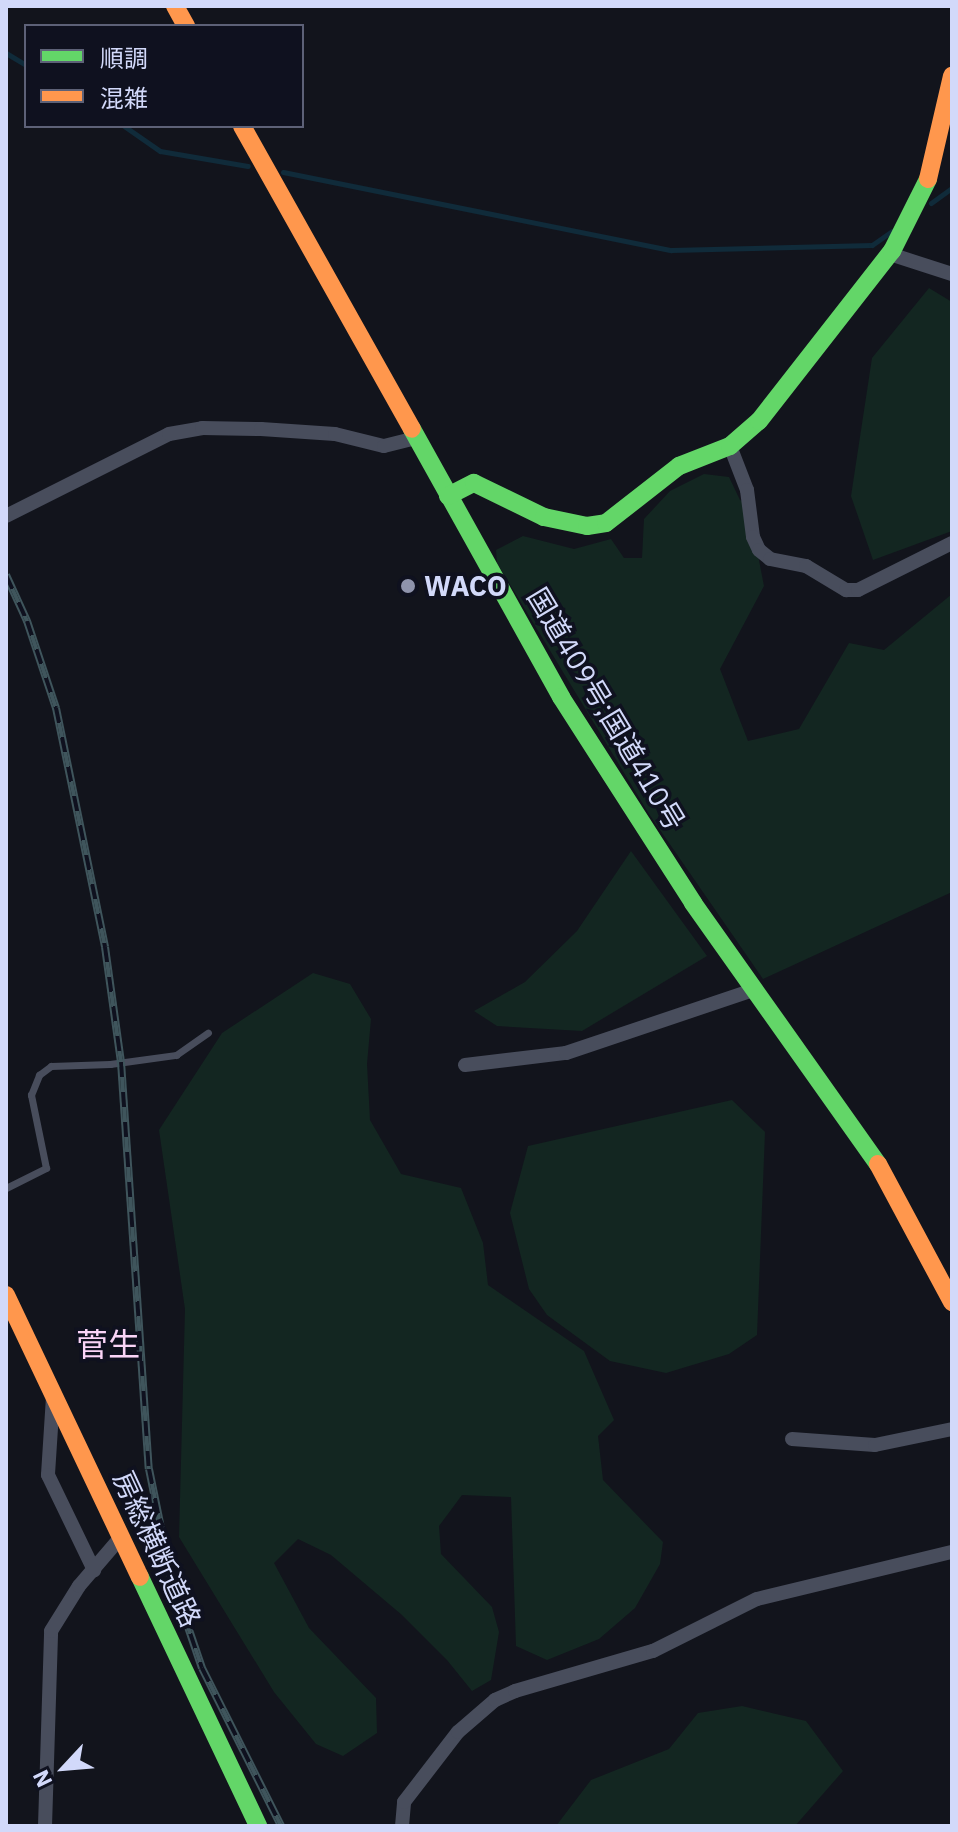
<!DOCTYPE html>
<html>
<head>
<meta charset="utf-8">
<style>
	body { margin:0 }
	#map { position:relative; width:958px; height:1832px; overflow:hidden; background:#12141c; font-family:"IBM Plex Sans","Noto Sans JP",sans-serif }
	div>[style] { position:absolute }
	.green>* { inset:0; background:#132621 }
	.stream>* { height:5px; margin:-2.5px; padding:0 2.5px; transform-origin:2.5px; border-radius:2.5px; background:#102b3a }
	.lane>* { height:7px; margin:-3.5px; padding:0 3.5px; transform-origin:3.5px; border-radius:3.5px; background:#484d5c }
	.street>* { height:14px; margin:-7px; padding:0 7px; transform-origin:7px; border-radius:7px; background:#484d5c }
	.fast>* { height:18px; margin:-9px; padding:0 9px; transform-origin:9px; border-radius:9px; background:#63d668 }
	.slow>* { height:18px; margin:-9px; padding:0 9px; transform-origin:9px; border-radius:9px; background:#ff974d }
	.rail>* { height:8px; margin-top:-4px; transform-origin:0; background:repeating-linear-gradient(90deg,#0f111f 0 15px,#3f555c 0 30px); box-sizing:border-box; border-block:2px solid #3f555c }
	.dots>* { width:22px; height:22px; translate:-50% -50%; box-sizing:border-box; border:4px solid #0f111f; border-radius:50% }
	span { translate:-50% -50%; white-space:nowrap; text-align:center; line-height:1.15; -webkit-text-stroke:7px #0f111f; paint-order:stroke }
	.poi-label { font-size:28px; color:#d2d9fa; font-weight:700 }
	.left { translate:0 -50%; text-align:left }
	.street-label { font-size:28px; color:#d2d9fa }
	.quarter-label { font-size:32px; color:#fad4f7 }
	.frame { position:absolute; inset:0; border:8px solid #d2d9fa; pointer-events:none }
	.legend { position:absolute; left:24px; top:24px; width:280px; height:104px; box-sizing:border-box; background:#0f111f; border:2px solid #5d6177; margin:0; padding:10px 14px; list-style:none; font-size:24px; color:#d2d9fa }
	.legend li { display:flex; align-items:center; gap:16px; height:40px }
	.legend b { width:40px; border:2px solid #5d6177 }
	.north { position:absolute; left:24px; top:1728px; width:80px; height:80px; -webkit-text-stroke:6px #0f111f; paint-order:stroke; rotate:244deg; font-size:22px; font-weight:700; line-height:32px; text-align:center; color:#d2d9fa }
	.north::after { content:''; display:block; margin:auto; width:28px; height:36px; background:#d2d9fa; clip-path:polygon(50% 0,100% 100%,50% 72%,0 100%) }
</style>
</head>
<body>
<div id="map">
	<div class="green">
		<i style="clip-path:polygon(929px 288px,952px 302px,952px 531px,873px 560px,851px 496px,872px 358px)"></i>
		<i style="clip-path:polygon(704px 474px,729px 477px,740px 500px,748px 504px,764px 586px,720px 669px,748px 741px,799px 729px,849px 643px,884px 650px,952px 594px,952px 892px,763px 979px,649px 814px,497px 563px,496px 550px,523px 536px,574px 549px,611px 539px,624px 558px,642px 558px,644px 519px,670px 491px)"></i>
		<i style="clip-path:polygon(631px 851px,707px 956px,582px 1031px,497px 1026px,474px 1011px,525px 982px,577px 931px)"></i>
		<i style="clip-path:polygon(313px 973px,350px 984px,371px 1019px,367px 1064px,370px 1120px,401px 1174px,461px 1188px,483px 1243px,488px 1285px,584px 1351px,614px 1420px,598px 1436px,603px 1480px,663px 1542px,660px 1564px,635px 1608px,599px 1639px,547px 1660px,516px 1646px,511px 1497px,462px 1495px,439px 1526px,441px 1554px,492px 1607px,499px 1632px,491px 1680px,472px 1691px,447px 1660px,402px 1615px,331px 1555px,298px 1539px,274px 1563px,309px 1628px,376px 1698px,377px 1733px,343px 1756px,316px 1744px,274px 1692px,179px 1537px,185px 1309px,159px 1130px,222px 1033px)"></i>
		<i style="clip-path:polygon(732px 1100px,765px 1132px,757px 1335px,729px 1354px,666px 1373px,610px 1361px,547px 1315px,529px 1289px,510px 1213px,528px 1146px)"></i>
		<i style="clip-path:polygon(742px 1706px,806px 1721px,843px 1771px,795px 1826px,556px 1826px,591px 1780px,669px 1749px,698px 1713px)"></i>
	</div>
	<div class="stream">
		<i style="left:6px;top:53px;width:23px;rotate:31deg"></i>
		<i style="left:124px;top:126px;width:44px;rotate:34.8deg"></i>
		<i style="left:160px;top:151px;width:89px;rotate:9.7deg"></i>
		<i style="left:283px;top:172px;width:396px;rotate:11.4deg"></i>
		<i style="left:671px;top:250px;width:201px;rotate:-1.4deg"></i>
		<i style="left:872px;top:245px;width:24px;rotate:-35deg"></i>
		<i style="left:931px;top:203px;width:26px;rotate:-36deg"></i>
	</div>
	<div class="lane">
		<i style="left:6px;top:1188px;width:45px;rotate:-26.6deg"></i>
		<i style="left:46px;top:1168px;width:75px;rotate:-101.6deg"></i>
		<i style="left:31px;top:1095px;width:22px;rotate:-68deg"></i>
		<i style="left:39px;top:1075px;width:15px;rotate:-37deg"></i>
		<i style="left:51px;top:1066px;width:59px;rotate:-1.9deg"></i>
		<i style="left:110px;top:1064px;width:67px;rotate:-7.8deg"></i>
		<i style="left:176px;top:1055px;width:39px;rotate:-35deg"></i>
	</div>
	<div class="street">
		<i style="left:890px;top:254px;width:65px;rotate:17.9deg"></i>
		<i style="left:730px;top:446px;width:47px;rotate:68.9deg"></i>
		<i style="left:747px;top:490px;width:47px;rotate:82.7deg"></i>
		<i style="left:753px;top:537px;width:14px;rotate:65deg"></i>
		<i style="left:759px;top:550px;width:14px;rotate:39deg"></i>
		<i style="left:770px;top:559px;width:37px;rotate:11deg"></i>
		<i style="left:806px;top:566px;width:47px;rotate:31deg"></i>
		<i style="left:846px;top:590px;width:12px"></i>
		<i style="left:858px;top:590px;width:105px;rotate:-26.6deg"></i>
		<i style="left:6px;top:516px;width:182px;rotate:-26.7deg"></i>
		<i style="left:169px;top:434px;width:34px;rotate:-10deg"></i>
		<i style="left:202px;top:428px;width:59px;rotate:1deg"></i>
		<i style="left:261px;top:429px;width:74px;rotate:3.9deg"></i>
		<i style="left:335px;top:434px;width:50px;rotate:13.8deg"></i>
		<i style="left:384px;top:446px;width:33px;rotate:-14deg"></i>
		<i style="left:465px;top:1065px;width:102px;rotate:-6.8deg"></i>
		<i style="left:566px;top:1053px;width:197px;rotate:-18.6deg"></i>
		<i style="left:53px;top:1397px;width:78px;rotate:93.7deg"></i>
		<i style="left:48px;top:1475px;width:106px;rotate:64.2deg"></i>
		<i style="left:792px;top:1439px;width:83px;rotate:4.1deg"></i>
		<i style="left:875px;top:1445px;width:79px;rotate:-11.7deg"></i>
		<i style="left:45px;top:1826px;width:195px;rotate:-88.2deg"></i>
		<i style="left:51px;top:1631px;width:53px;rotate:-58.1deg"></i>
		<i style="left:79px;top:1586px;width:65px;rotate:-49.4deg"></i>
		<i style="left:402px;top:1826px;width:24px;rotate:-85deg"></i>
		<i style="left:404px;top:1802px;width:88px;rotate:-52.4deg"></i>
		<i style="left:458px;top:1732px;width:49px;rotate:-40.9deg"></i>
		<i style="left:495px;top:1700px;width:22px;rotate:-24deg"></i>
		<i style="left:515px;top:1691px;width:144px;rotate:-16.2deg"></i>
		<i style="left:653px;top:1651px;width:116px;rotate:-26.6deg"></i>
		<i style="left:757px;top:1599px;width:201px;rotate:-13.6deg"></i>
	</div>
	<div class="fast">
		<i style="left:412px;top:429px;width:307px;rotate:60.9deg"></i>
		<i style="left:561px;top:697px;width:245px;rotate:57.3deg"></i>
		<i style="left:693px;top:903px;width:320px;rotate:54.7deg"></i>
		<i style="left:448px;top:496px;width:29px;rotate:-27deg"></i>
		<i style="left:474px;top:483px;width:78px;rotate:25.9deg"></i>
		<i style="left:544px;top:517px;width:44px;rotate:11.8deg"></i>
		<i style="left:587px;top:526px;width:19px;rotate:-9deg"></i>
		<i style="left:606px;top:523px;width:93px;rotate:-38deg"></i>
		<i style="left:679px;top:466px;width:55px;rotate:-21.4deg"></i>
		<i style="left:730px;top:446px;width:38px;rotate:-41deg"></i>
		<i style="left:759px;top:421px;width:216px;rotate:-52deg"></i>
		<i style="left:892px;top:251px;width:80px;rotate:-63.4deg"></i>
		<i style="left:140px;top:1577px;width:276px;rotate:64.6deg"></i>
	</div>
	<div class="slow">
		<i style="left:175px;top:6px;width:23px;rotate:61deg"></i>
		<i style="left:242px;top:126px;width:347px;rotate:60.7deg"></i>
		<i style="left:928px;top:179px;width:106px;rotate:-76.9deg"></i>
		<i style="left:878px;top:1164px;width:157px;rotate:61.8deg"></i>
		<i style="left:6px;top:1295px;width:312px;rotate:64.6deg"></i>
	</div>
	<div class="rail">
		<i style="left:6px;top:575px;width:51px;rotate:65.5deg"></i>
		<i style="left:27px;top:621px;width:92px;rotate:71.6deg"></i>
		<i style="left:56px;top:708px;width:244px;rotate:78.4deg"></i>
		<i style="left:105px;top:947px;width:116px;rotate:82.1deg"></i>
		<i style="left:121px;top:1062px;width:408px;rotate:86.1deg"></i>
		<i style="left:149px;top:1469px;width:110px;rotate:78.5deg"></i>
		<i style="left:171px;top:1577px;width:96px;rotate:71.2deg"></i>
		<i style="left:202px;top:1668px;width:177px;rotate:63.4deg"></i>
	</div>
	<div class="dots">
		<i style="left:408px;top:586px;background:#8f94ac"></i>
	</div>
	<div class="poi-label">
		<span class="left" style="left:424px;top:586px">WACO</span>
	</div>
	<div class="street-label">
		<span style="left:606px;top:709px;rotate:59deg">国道409号;国道410号</span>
		<span style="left:157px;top:1549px;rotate:65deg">房総横断道路</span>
	</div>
	<div class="quarter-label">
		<span style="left:108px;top:1344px">菅生</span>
	</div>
	<div class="frame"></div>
	<ul class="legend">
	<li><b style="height:10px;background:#63d668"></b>順調</li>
	<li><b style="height:10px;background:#ff974d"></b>混雑</li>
	</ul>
	<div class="north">N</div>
</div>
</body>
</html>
